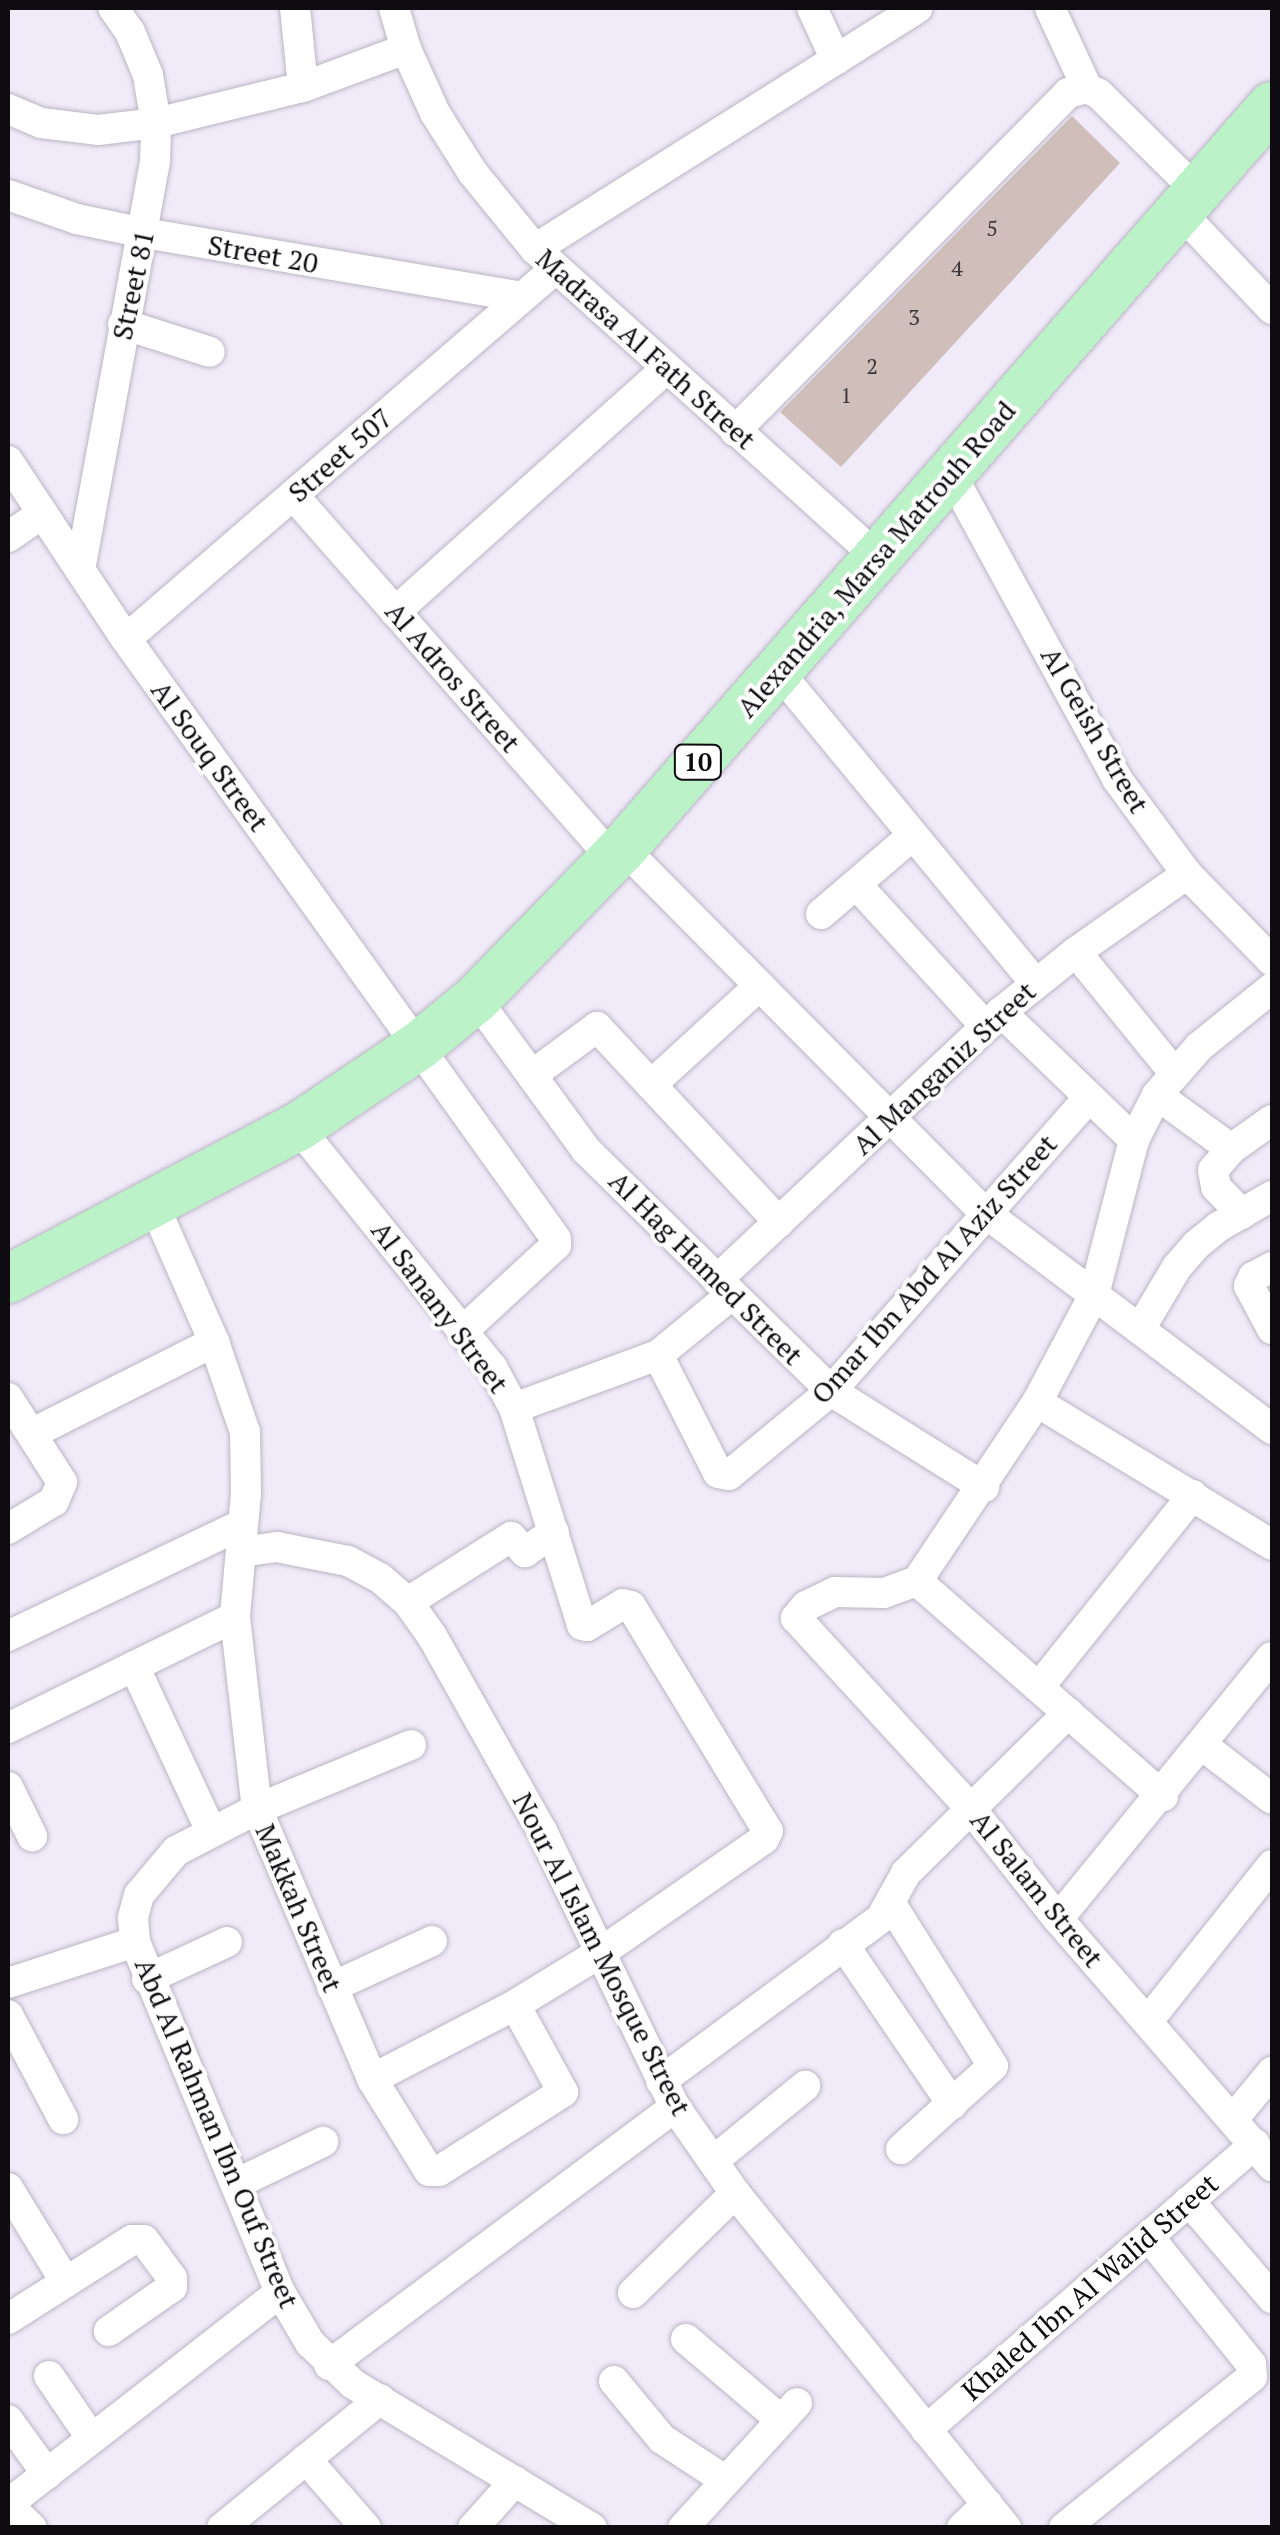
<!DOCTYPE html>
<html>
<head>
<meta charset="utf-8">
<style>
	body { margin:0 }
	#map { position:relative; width:1280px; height:2535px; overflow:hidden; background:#f0eaf9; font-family:"PT Serif",serif }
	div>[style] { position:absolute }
	.building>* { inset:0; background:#cfbeb9 }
	.roads { filter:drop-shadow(0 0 2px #bbb5c4) drop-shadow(0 0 2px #bbb5c4) }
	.street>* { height:30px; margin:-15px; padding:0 15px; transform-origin:15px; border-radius:15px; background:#fff }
	.primary>* { height:48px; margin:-24px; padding:0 24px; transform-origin:24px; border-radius:24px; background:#bcf2c8 }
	span { translate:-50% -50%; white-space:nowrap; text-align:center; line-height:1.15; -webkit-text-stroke:8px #fff; paint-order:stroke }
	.number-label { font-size:22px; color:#3e383b }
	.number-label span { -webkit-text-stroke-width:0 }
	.shield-label span { padding:2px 8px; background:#fff; border:2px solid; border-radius:8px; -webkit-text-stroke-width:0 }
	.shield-label { font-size:25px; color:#0e0c11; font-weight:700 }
	.street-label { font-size:28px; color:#0e0c11 }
	.frame { position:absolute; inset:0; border:10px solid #0e0c11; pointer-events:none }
</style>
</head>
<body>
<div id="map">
	<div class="building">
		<i style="clip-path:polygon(1072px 116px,1120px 163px,841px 467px,780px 412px)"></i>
	</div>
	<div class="roads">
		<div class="street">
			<i style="left:295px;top:8px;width:79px;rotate:84.2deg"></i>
			<i style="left:394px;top:8px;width:43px;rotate:73.7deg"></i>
			<i style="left:406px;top:49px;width:70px;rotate:65.6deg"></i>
			<i style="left:435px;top:113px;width:71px;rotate:57.7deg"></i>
			<i style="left:473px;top:173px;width:98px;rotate:50.8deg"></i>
			<i style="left:535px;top:249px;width:462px;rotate:42deg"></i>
			<i style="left:812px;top:8px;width:57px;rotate:65.2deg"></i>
			<i style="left:1050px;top:8px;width:88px;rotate:65.2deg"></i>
			<i style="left:8px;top:109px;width:36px;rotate:23deg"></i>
			<i style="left:41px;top:123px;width:57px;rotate:7deg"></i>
			<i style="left:98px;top:130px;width:58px;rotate:-6.9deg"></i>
			<i style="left:156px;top:123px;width:151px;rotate:-13.8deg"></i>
			<i style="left:303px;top:87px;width:110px;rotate:-20.3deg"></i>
			<i style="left:8px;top:195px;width:73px;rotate:19.2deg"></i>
			<i style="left:77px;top:219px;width:68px;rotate:11.8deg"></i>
			<i style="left:144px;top:233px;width:383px;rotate:9.6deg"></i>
			<i style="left:1180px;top:212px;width:134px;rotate:46.5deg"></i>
			<i style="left:535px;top:249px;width:452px;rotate:-32.2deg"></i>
			<i style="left:123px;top:324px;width:91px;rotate:17.8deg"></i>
			<i style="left:735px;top:431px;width:474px;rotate:-45.4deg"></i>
			<i style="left:1068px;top:93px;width:20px;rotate:-15deg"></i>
			<i style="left:1087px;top:88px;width:13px;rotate:27deg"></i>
			<i style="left:1099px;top:94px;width:139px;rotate:44.7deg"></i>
			<i style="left:8px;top:461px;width:214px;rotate:56.5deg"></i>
			<i style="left:126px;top:639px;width:738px;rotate:54.37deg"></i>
			<i style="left:556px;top:1239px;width:6px;rotate:90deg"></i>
			<i style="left:556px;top:1245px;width:125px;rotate:137.3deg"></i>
			<i style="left:951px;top:474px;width:347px;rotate:61.4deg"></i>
			<i style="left:1117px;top:779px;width:118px;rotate:53.6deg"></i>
			<i style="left:1187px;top:874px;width:122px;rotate:45.7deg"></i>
			<i style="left:293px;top:495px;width:485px;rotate:48.7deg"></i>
			<i style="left:8px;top:537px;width:42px;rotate:-34.4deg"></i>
			<i style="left:80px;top:570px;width:417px;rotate:-79.6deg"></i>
			<i style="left:155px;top:160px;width:37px;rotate:-88deg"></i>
			<i style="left:156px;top:123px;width:49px;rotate:-99.5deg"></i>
			<i style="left:148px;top:75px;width:47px;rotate:-112.7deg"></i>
			<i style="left:130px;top:32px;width:29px;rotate:-125deg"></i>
			<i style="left:395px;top:612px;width:364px;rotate:-41.9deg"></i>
			<i style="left:126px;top:639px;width:565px;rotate:-40.77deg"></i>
			<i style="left:778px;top:671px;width:404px;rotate:50.5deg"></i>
			<i style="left:623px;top:848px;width:513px;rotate:45.24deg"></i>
			<i style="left:984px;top:1212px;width:361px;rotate:37deg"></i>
			<i style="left:856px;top:884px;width:193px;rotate:47.7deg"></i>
			<i style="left:821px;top:914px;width:120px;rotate:-40.6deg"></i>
			<i style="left:1076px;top:952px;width:157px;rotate:50.9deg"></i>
			<i style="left:1272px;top:988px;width:94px;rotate:141.1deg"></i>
			<i style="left:1199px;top:1047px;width:64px;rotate:131.2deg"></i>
			<i style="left:1157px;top:1095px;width:51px;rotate:117.1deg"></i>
			<i style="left:1134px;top:1140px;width:160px;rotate:104.5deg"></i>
			<i style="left:1094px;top:1295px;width:121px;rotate:118deg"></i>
			<i style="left:1037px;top:1402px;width:216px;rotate:123.8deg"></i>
			<i style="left:917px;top:1581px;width:35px;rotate:160deg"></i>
			<i style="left:884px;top:1593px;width:49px;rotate:-178.8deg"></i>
			<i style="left:835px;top:1592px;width:32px;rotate:154deg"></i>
			<i style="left:806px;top:1606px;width:16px;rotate:130deg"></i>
			<i style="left:796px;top:1618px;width:259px;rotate:47.5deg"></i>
			<i style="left:971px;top:1809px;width:140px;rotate:51.7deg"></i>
			<i style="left:1058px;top:1919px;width:327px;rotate:49.1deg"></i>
			<i style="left:476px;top:999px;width:187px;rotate:53.9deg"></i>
			<i style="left:586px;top:1150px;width:344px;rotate:44.5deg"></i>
			<i style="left:831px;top:1391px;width:181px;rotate:32.1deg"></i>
			<i style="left:1001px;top:1012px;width:185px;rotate:43.9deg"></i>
			<i style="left:532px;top:1075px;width:81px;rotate:-36.4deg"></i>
			<i style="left:597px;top:1027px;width:267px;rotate:47deg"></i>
			<i style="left:651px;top:1085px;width:147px;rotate:-42.5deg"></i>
			<i style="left:1157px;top:1095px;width:92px;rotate:36.1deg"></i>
			<i style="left:298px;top:1127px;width:309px;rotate:51.1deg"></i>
			<i style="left:492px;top:1367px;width:47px;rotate:61.8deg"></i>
			<i style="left:514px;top:1408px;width:227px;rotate:72.6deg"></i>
			<i style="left:582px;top:1625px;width:5px;rotate:11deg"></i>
			<i style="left:587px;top:1626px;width:42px;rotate:-31.4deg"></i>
			<i style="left:623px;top:1604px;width:8px;rotate:14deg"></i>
			<i style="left:631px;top:1606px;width:263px;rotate:58.7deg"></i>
			<i style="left:768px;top:1831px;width:9px;rotate:117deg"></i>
			<i style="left:764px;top:1839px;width:196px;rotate:145.2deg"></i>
			<i style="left:603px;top:1951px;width:103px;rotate:148.5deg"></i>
			<i style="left:515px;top:2005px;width:161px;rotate:152.6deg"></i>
			<i style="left:154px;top:1205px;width:150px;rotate:66.3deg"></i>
			<i style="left:214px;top:1342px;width:95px;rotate:71deg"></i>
			<i style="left:245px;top:1432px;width:61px;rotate:89.1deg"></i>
			<i style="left:246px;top:1493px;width:124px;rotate:95.1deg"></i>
			<i style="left:235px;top:1617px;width:193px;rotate:83.5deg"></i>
			<i style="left:257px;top:1809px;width:293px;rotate:66.9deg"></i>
			<i style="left:372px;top:2079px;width:108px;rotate:58.2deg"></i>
			<i style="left:429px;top:2171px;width:10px"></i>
			<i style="left:439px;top:2171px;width:147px;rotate:-32.5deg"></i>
			<i style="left:563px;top:2092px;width:99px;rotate:-118.9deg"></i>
			<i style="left:1242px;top:1214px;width:37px;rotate:-134deg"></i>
			<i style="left:1216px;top:1187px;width:17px;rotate:-100deg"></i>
			<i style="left:1213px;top:1170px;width:28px;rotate:-49deg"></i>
			<i style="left:1231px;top:1149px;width:50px;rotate:-35.3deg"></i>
			<i style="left:1272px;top:1267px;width:21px;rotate:152deg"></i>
			<i style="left:1253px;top:1277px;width:10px;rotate:114deg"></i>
			<i style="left:1249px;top:1286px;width:49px;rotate:61.9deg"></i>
			<i style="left:717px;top:1280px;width:390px;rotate:-43.3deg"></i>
			<i style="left:1001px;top:1012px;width:96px;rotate:-38.7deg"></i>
			<i style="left:1076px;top:952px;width:136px;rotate:-35.1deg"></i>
			<i style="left:1140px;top:1329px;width:72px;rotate:-59.2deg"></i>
			<i style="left:1177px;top:1267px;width:29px;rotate:-49deg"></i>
			<i style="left:1196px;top:1245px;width:28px;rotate:-39deg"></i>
			<i style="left:1218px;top:1227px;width:62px;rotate:-29.9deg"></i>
			<i style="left:658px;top:1355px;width:132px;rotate:63deg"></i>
			<i style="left:718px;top:1473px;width:11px;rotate:10deg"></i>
			<i style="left:729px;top:1475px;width:132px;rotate:-39.5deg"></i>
			<i style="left:831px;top:1391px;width:391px;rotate:-48.7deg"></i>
			<i style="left:8px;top:1398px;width:100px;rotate:57.3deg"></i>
			<i style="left:62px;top:1482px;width:21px;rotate:113deg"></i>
			<i style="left:54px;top:1501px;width:54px;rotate:148.7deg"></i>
			<i style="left:1037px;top:1402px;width:275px;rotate:31.3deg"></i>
			<i style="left:514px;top:1408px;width:153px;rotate:-20.2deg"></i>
			<i style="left:658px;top:1355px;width:94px;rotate:-39.4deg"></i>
			<i style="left:33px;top:1433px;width:203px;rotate:-26.7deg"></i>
			<i style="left:241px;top:1552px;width:36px;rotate:-8deg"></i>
			<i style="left:277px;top:1547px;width:72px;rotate:11.2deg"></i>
			<i style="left:348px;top:1561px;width:36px;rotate:28deg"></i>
			<i style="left:380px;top:1578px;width:37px;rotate:41deg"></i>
			<i style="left:408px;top:1602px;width:42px;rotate:54.8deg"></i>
			<i style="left:432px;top:1636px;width:224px;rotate:60.6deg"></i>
			<i style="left:542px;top:1831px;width:306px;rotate:64.3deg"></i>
			<i style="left:675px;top:2107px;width:105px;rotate:55.1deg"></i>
			<i style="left:735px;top:2193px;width:431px;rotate:51deg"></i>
			<i style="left:917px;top:1581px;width:327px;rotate:41.2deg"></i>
			<i style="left:408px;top:1602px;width:122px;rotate:-32.3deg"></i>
			<i style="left:511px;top:1537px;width:21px;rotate:47deg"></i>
			<i style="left:525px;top:1552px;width:35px;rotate:-35deg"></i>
			<i style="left:8px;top:1636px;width:260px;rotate:-25.5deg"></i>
			<i style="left:134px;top:1666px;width:182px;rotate:65deg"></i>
			<i style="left:1039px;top:1687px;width:246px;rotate:-51.3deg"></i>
			<i style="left:8px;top:1728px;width:253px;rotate:-26.1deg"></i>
			<i style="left:411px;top:1745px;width:167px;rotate:157.4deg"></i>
			<i style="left:257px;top:1809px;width:91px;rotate:152.6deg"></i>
			<i style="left:176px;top:1851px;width:57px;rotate:130.1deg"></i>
			<i style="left:139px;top:1895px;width:24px;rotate:105deg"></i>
			<i style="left:133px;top:1918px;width:24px;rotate:85deg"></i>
			<i style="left:135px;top:1942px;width:379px;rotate:67.5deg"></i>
			<i style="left:280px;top:2292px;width:59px;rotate:59.5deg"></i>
			<i style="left:310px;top:2343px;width:59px;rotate:43.6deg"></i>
			<i style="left:353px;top:2384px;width:279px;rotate:31.1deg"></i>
			<i style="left:1202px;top:1745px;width:88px;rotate:37.6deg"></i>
			<i style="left:8px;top:1787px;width:55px;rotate:63.9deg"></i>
			<i style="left:891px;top:1904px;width:191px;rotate:57.8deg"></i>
			<i style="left:993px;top:2066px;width:124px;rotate:137.9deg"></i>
			<i style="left:1058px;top:1919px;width:338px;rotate:-50.8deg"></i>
			<i style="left:843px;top:1944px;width:194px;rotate:55.7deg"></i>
			<i style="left:147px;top:1979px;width:88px;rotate:-24.8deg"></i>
			<i style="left:8px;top:1983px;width:133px;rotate:-17.9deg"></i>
			<i style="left:332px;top:1987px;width:110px;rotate:-24.7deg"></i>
			<i style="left:8px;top:2015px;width:118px;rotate:62.1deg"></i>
			<i style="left:1148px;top:2021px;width:199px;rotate:-51.5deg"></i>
			<i style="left:661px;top:2081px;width:274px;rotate:-36.5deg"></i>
			<i style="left:881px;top:1918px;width:51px;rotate:-60.9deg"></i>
			<i style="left:906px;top:1873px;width:228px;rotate:-44.6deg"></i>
			<i style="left:1234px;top:2118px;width:60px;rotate:-50.4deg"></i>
			<i style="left:713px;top:2161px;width:119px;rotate:-39.2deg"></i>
			<i style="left:236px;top:2184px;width:97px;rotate:-25.8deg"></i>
			<i style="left:8px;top:2188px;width:109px;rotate:58.5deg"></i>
			<i style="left:1189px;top:2201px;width:128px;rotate:49.4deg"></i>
			<i style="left:633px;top:2293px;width:143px;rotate:-44.4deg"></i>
			<i style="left:8px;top:2319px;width:147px;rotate:-32.5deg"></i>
			<i style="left:132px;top:2240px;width:12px"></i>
			<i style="left:144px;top:2240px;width:47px;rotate:53.6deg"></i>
			<i style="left:172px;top:2278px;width:9px;rotate:90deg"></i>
			<i style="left:172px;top:2287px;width:77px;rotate:145.1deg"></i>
			<i style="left:686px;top:2339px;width:125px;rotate:40.5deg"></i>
			<i style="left:329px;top:2365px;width:432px;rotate:-36.7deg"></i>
			<i style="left:49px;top:2376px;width:76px;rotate:55.7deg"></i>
			<i style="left:614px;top:2381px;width:75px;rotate:50.4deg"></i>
			<i style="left:662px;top:2439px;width:75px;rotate:33.1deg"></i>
			<i style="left:8px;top:2420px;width:67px;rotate:54.2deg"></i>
			<i style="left:926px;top:2430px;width:436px;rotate:-41deg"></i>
			<i style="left:306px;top:2459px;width:91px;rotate:49deg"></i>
			<i style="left:8px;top:2504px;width:345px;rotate:-37.9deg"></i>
			<i style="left:8px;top:2505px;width:33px;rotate:44deg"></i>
			<i style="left:222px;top:2528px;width:204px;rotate:-39.2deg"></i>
			<i style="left:473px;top:2528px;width:63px;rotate:-48.2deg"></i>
			<i style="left:683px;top:2528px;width:169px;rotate:-47.6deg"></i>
			<i style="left:962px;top:2528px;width:35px;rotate:-44deg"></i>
			<i style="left:1064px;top:2528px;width:241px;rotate:-38.8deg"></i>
			<i style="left:1252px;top:2377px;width:13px;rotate:-94deg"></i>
			<i style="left:1251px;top:2364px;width:163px;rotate:-128.8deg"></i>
		</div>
		<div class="primary">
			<i style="left:8px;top:1279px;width:327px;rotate:-27.7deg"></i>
			<i style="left:298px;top:1127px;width:147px;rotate:-33.9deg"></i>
			<i style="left:420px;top:1045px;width:72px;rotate:-39.4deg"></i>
			<i style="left:476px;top:999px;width:211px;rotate:-45.8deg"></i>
			<i style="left:623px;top:848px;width:986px;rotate:-48.83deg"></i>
		</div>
	</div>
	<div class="number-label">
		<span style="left:992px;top:228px">5</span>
		<span style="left:957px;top:268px">4</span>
		<span style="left:914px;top:317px">3</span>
		<span style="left:872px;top:366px">2</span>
		<span style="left:846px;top:395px">1</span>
	</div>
	<div class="shield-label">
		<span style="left:698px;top:762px">10</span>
	</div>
	<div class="street-label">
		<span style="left:263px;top:254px;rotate:10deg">Street 20</span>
		<span style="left:133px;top:285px;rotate:-78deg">Street 81</span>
		<span style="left:646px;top:349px;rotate:42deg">Madrasa Al Fath Street</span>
		<span style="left:340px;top:455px;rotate:-41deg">Street 507</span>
		<span style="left:876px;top:559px;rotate:-49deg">Alexandria, Marsa Matrouh Road</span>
		<span style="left:453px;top:677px;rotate:49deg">Al Adros Street</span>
		<span style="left:1095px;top:730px;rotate:60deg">Al Geish Street</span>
		<span style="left:210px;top:756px;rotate:54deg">Al Souq Street</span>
		<span style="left:944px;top:1068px;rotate:-43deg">Al Manganiz Street</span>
		<span style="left:706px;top:1268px;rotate:45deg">Al Hag Hamed Street</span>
		<span style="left:934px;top:1269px;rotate:-48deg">Omar Ibn Abd Al Aziz Street</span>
		<span style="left:440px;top:1307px;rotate:53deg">Al Sanany Street</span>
		<span style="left:1037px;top:1889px;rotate:51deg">Al Salam Street</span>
		<span style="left:299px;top:1908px;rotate:67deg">Makkah Street</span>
		<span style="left:602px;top:1954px;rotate:63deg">Nour Al Islam Mosque Street</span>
		<span style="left:217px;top:2133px;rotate:67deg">Abd Al Rahman Ibn Ouf Street</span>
		<span style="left:1090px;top:2287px;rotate:-41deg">Khaled Ibn Al Walid Street</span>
	</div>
	<div class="frame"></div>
</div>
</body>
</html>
